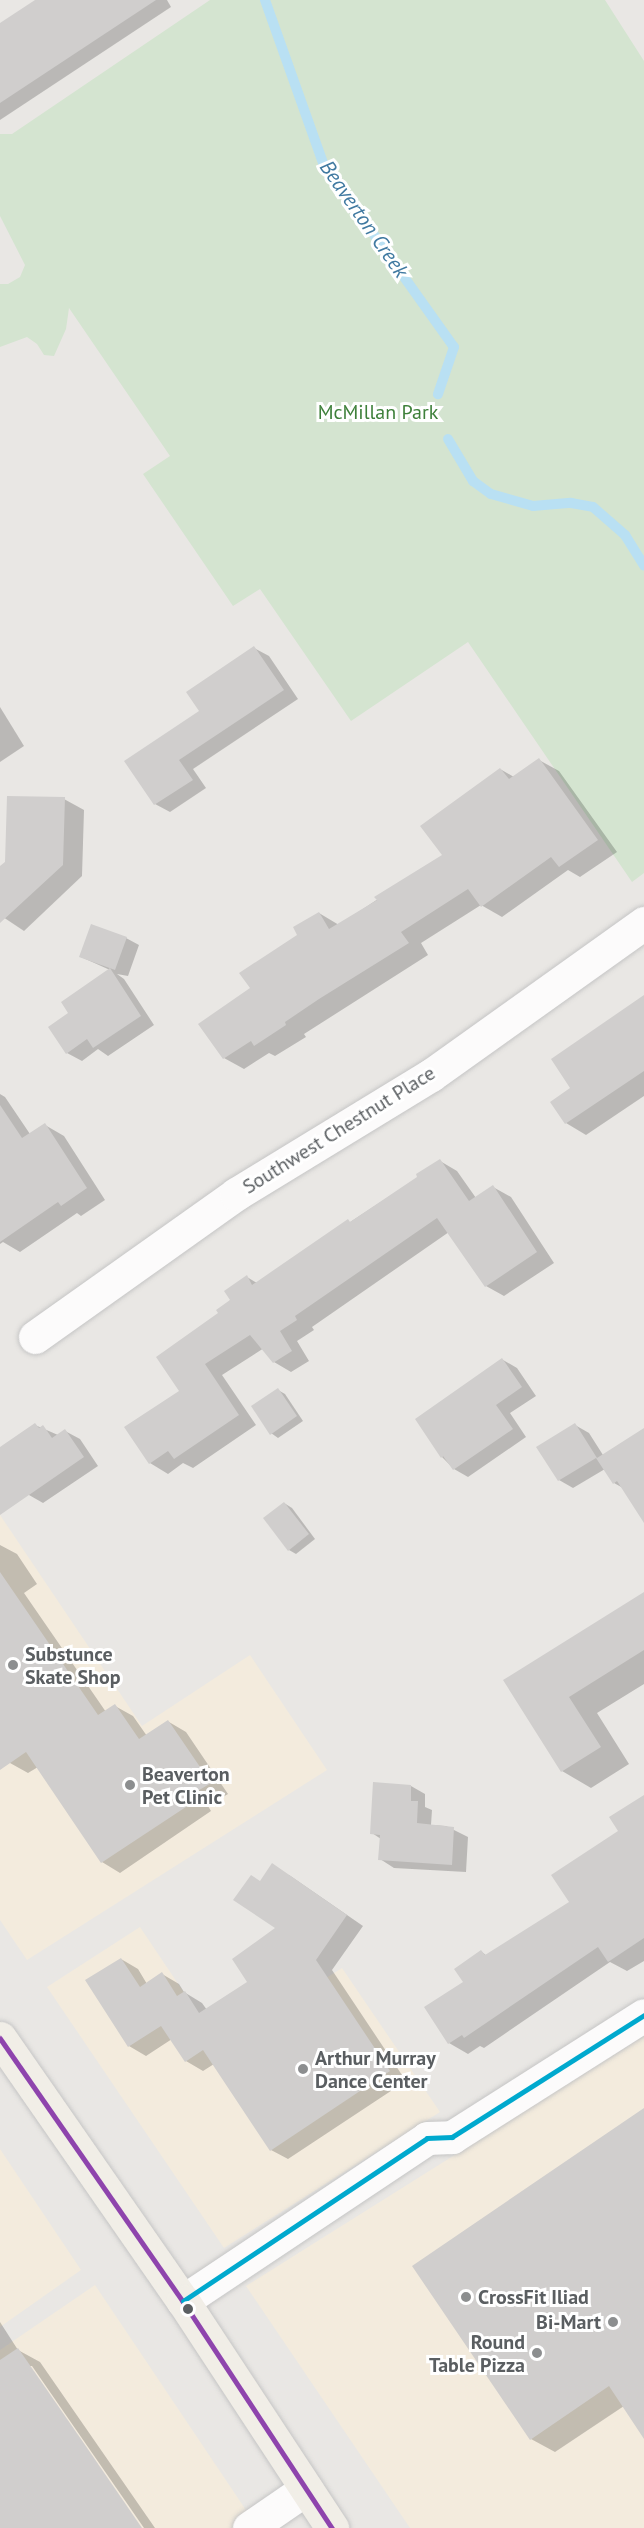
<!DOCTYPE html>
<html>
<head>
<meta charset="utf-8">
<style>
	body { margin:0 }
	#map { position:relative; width:644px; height:2528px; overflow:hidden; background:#e9e7e4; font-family:"PT Sans",sans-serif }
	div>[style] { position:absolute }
	.commercial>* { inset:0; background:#f3ebdd }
	.green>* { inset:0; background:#d4e4d0 }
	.shadow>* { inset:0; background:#0003 }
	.stream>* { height:10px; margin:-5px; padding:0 5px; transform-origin:5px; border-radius:5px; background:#b9e0f3 }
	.building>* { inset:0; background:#d0cecd }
	.roads { filter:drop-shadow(0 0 2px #c5c5c5) drop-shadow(0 0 2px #c5c5c5) }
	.minor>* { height:33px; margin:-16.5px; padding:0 16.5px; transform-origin:16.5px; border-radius:16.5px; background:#fcfbfb }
	.major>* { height:33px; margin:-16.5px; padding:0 16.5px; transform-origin:16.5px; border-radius:16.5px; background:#f1eee7 }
	.bus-1>* { height:4.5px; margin:-2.25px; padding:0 2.25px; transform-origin:2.25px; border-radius:2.25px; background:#8e44ad }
	.bus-2>* { height:4.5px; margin:-2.25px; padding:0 2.25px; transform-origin:2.25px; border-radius:2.25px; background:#00a9ce }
	.dots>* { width:16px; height:16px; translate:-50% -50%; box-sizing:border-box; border:3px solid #fff; border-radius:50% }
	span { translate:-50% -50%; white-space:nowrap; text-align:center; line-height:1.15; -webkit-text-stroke:6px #fff; paint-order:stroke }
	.park-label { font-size:20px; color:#3e803a }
	.street-label { font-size:20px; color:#5a5e61 }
	.poi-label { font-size:20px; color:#5a5e61; font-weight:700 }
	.left { translate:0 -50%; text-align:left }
	.right { translate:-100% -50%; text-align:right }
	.water-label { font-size:21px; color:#417aa1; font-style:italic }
</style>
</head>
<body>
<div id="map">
	<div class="commercial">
		<i style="clip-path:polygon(0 1515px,142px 1726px,250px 1655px,327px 1770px,27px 1960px,0 1920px)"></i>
		<i style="clip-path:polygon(140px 1927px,219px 2045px,342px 1968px,440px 2112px,224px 2248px,47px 1987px)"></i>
		<i style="clip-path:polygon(644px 2036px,644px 2528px,410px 2528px,246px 2286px)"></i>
		<i style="clip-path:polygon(0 2149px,81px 2270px,0 2327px)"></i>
		<i style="clip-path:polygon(95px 2285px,258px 2528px,0 2528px,0 2350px)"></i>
	</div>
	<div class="green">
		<i style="clip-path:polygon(210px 0,605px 0,644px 61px,644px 873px,632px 882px,468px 642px,351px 721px,260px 589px,233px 606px,143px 474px,170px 456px,69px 308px,66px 329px,54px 356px,44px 355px,37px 344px,27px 337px,0 347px,0 284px,8px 284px,20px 277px,25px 265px,0 216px,0 134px,12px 134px)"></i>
	</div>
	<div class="shadow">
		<i style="clip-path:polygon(37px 0,167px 0,171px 7px,0 120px,0 25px)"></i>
		<i style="clip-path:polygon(254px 648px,269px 656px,298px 699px,193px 769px,206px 788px,170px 812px,155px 804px,201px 711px)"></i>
		<i style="clip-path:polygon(0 707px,24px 746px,0 762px)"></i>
		<i style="clip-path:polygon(539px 760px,559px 771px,617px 852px,580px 877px,568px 870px,502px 917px,481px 905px,421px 943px,428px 955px,304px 1034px,306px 1037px,275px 1056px,269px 1053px,244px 1069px,224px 1058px,252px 989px,319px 913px,339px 925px,444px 855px,500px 769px,514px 777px)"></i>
		<i style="clip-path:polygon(64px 799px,84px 810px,82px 876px,24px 931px,0 915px,0 868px)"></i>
		<i style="clip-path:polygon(126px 938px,139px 945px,128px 976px,117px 974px,124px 979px,154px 1025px,108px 1056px,98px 1049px,82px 1061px,67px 1053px,70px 1013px,110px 970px,81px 957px)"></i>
		<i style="clip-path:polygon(644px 1004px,644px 1096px,586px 1135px,566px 1123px,572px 1088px)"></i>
		<i style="clip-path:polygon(0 1094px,5px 1097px,30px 1134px,45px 1125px,64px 1136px,105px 1200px,81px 1216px,77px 1213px,20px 1252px,3px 1242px,0 1244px)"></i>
		<i style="clip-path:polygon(440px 1161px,457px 1171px,476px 1198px,493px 1187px,511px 1197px,554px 1263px,504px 1296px,486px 1286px,449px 1232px,312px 1327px,314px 1330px,297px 1341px,309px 1361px,291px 1372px,274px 1362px,264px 1348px,222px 1375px,256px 1425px,193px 1468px,183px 1463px,168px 1474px,150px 1463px,126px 1427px,181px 1391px,220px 1314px,247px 1277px,257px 1283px,419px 1177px)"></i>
		<i style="clip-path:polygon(503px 1360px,517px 1368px,536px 1396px,510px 1413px,526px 1437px,468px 1477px,454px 1469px,442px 1457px)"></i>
		<i style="clip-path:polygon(278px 1390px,285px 1394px,303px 1421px,278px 1438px,271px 1433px)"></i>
		<i style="clip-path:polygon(35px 1425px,58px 1435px,65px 1431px,80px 1439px,98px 1466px,43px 1503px,29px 1495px)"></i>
		<i style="clip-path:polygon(575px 1425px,589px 1433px,603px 1455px,644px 1433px,644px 1515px,623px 1488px,614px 1483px,605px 1469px,573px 1488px,559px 1480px)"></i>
		<i style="clip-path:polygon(284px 1503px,292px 1508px,315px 1539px,296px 1554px,289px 1550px)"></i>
		<i style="clip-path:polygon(0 1545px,17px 1554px,37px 1584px,24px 1593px,106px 1712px,115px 1706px,133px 1716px,147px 1736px,169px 1722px,186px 1732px,228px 1794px,208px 1806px,211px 1811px,120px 1873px,102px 1862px,38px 1767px,28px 1773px,10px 1763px,0 1749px)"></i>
		<i style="clip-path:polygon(644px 1594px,644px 1684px,597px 1713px,629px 1764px,591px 1788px,562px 1771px,506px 1681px)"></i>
		<i style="clip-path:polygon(411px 1786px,425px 1794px,425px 1807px,432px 1810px,431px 1825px,446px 1826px,468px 1837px,466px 1872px,394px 1868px,380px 1859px,381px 1839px,372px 1833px)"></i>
		<i style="clip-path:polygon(644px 1804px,644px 1961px,627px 1971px,610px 1962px,484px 2048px,480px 2046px,468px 2054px,449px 2043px,465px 1982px,482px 1952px,487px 1956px,571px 1902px,620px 1831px)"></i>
		<i style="clip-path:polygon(289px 1875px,363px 1926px,332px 1970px,406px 2081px,288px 2159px,271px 2150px,214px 2064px,203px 2071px,186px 2061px,172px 2039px,146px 2056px,129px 2046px,121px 1959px,138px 1969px,147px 1984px,162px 1974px,179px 1984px,184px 1992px,202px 2003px,207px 2010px,249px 1982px,278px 1928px,260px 1883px)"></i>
		<i style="clip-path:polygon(644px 2110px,644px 2436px,624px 2406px,555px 2452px,531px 2439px)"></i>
		<i style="clip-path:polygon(0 2322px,18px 2350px,40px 2362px,155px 2528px,144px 2528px,32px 2366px,29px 2366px,140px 2528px,0 2528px)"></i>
	</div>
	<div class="stream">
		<i style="left:265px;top:0;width:173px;rotate:70.4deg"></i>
		<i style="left:323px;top:163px;width:226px;rotate:54.6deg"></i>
		<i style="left:454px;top:347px;width:50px;rotate:108.8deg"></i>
		<i style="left:448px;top:439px;width:49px;rotate:59.2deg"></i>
		<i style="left:473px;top:481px;width:22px;rotate:36deg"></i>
		<i style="left:491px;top:494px;width:44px;rotate:15.9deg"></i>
		<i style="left:533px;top:506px;width:38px;rotate:-5deg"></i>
		<i style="left:571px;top:503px;width:22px;rotate:10deg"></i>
		<i style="left:593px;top:507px;width:43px;rotate:41.2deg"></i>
		<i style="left:625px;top:535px;width:36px;rotate:58deg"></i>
	</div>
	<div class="building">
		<i style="clip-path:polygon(35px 0,156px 0,0 103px,0 23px)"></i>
		<i style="clip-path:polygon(254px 646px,284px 690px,179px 760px,193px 780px,154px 805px,124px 761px,199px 711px,186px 692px)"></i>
		<i style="clip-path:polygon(539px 758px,598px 840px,559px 867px,551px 857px,481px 907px,468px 889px,401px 932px,409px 943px,319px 999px,285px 1022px,286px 1025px,254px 1046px,251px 1041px,223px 1059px,198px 1024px,250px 988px,239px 973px,297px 935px,293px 927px,319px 912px,329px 929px,377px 900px,374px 897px,442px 855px,420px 826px,500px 768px,509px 779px)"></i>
		<i style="clip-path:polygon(7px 796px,65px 797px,63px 865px,0 923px,0 866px,5px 862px)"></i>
		<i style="clip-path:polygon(91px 924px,127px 937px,115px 970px,79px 957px)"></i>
		<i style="clip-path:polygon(110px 968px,141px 1016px,93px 1048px,87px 1039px,66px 1054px,48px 1027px,68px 1013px,61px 1002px)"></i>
		<i style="clip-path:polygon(644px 995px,644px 1071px,565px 1124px,550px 1102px,570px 1088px,551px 1059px)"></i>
		<i style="clip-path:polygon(0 1105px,22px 1138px,45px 1123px,87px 1188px,61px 1206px,58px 1202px,0 1242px)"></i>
		<i style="clip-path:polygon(440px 1159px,469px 1201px,493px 1185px,537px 1252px,485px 1287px,437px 1218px,295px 1316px,297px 1320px,280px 1331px,292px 1351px,273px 1363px,250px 1335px,205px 1364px,239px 1415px,174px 1459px,168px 1451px,149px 1464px,124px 1427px,179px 1391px,156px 1357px,218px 1313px,216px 1310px,230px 1300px,224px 1291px,247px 1275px,252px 1285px,348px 1219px,350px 1222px,417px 1177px,416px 1174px)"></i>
		<i style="clip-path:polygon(502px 1358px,522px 1387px,496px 1405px,513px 1429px,453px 1470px,443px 1456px,441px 1458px,415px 1419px)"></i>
		<i style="clip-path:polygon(278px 1388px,297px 1416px,270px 1435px,251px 1406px)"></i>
		<i style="clip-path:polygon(35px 1423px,39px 1428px,43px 1425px,52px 1438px,65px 1429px,84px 1457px,0 1515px,0 1447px)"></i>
		<i style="clip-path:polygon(575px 1423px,597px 1458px,644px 1428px,644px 1523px,617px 1481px,613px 1484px,596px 1458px,558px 1481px,536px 1447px)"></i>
		<i style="clip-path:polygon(284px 1502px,309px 1534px,288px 1551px,263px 1518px)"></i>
		<i style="clip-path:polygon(0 1572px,98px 1715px,115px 1704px,139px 1739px,168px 1720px,211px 1783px,191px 1795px,195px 1801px,101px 1863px,26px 1752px,0 1770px)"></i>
		<i style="clip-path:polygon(644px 1592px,644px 1650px,569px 1697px,601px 1747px,561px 1772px,503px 1680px)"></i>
		<i style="clip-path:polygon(373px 1782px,411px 1785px,411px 1801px,418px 1801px,417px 1823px,454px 1827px,452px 1865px,378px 1860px,380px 1835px,370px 1834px)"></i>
		<i style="clip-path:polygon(644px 1795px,644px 1938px,608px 1962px,598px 1947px,464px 2038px,462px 2035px,448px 2044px,424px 2007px,463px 1982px,454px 1969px,481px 1950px,485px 1955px,569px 1902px,551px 1875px,618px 1831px,609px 1817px)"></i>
		<i style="clip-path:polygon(272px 1863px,347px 1915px,316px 1960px,390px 2071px,270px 2151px,203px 2050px,185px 2062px,161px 2026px,128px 2047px,85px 1980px,121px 1958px,140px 1987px,162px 1972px,177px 1996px,185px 1991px,199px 2013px,247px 1982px,232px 1959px,275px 1928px,233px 1900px,251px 1875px,260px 1881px)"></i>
		<i style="clip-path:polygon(644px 2108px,644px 2439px,609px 2386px,530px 2440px,412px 2266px)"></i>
		<i style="clip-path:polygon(18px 2348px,83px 2442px,142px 2528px,0 2528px,0 2360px)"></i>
	</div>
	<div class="roads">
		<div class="minor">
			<i style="left:35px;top:1337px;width:247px;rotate:-35.4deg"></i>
			<i style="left:236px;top:1194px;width:228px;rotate:-31.4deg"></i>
			<i style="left:431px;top:1075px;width:262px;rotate:-35.5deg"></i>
			<i style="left:183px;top:2301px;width:293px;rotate:-33.7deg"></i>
			<i style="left:427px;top:2138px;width:25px;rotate:-2deg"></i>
			<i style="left:452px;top:2137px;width:227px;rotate:-32.4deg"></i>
			<i style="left:249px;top:2528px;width:69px;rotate:-34.4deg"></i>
		</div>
		<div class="major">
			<i style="left:0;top:2038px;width:320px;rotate:55.2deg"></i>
			<i style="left:183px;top:2301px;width:272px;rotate:56.7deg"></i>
		</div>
	</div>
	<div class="bus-1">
		<i style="left:0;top:2038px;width:320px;rotate:55.2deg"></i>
		<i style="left:183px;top:2301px;width:272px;rotate:56.7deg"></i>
	</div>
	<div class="bus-2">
		<i style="left:183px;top:2301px;width:293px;rotate:-33.7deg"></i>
		<i style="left:427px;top:2138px;width:25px;rotate:-2deg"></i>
		<i style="left:452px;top:2137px;width:227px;rotate:-32.4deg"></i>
	</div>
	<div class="dots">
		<i style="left:13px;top:1665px;background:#8c8e8f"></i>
		<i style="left:130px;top:1785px;background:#8c8e8f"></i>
		<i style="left:303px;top:2069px;background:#8c8e8f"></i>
		<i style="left:466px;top:2297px;background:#8c8e8f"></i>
		<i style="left:188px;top:2309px;background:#5a5e61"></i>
		<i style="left:613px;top:2322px;background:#8c8e8f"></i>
		<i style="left:537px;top:2353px;background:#8c8e8f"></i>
	</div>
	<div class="park-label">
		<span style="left:378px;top:412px">McMillan Park</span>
	</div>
	<div class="street-label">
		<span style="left:339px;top:1130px;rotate:-32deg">Southwest Chestnut Place</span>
	</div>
	<div class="poi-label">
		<span class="left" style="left:25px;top:1666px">Substunce<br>Skate Shop</span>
		<span class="left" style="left:142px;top:1786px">Beaverton<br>Pet Clinic</span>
		<span class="left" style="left:315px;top:2070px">Arthur Murray<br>Dance Center</span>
		<span class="left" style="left:478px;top:2297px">CrossFit Iliad</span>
		<span class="right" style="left:601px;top:2322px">Bi-Mart</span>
		<span class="right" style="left:525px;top:2354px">Round<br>Table Pizza</span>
	</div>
	<div class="water-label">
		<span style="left:364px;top:219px;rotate:55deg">Beaverton Creek</span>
	</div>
</div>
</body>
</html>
